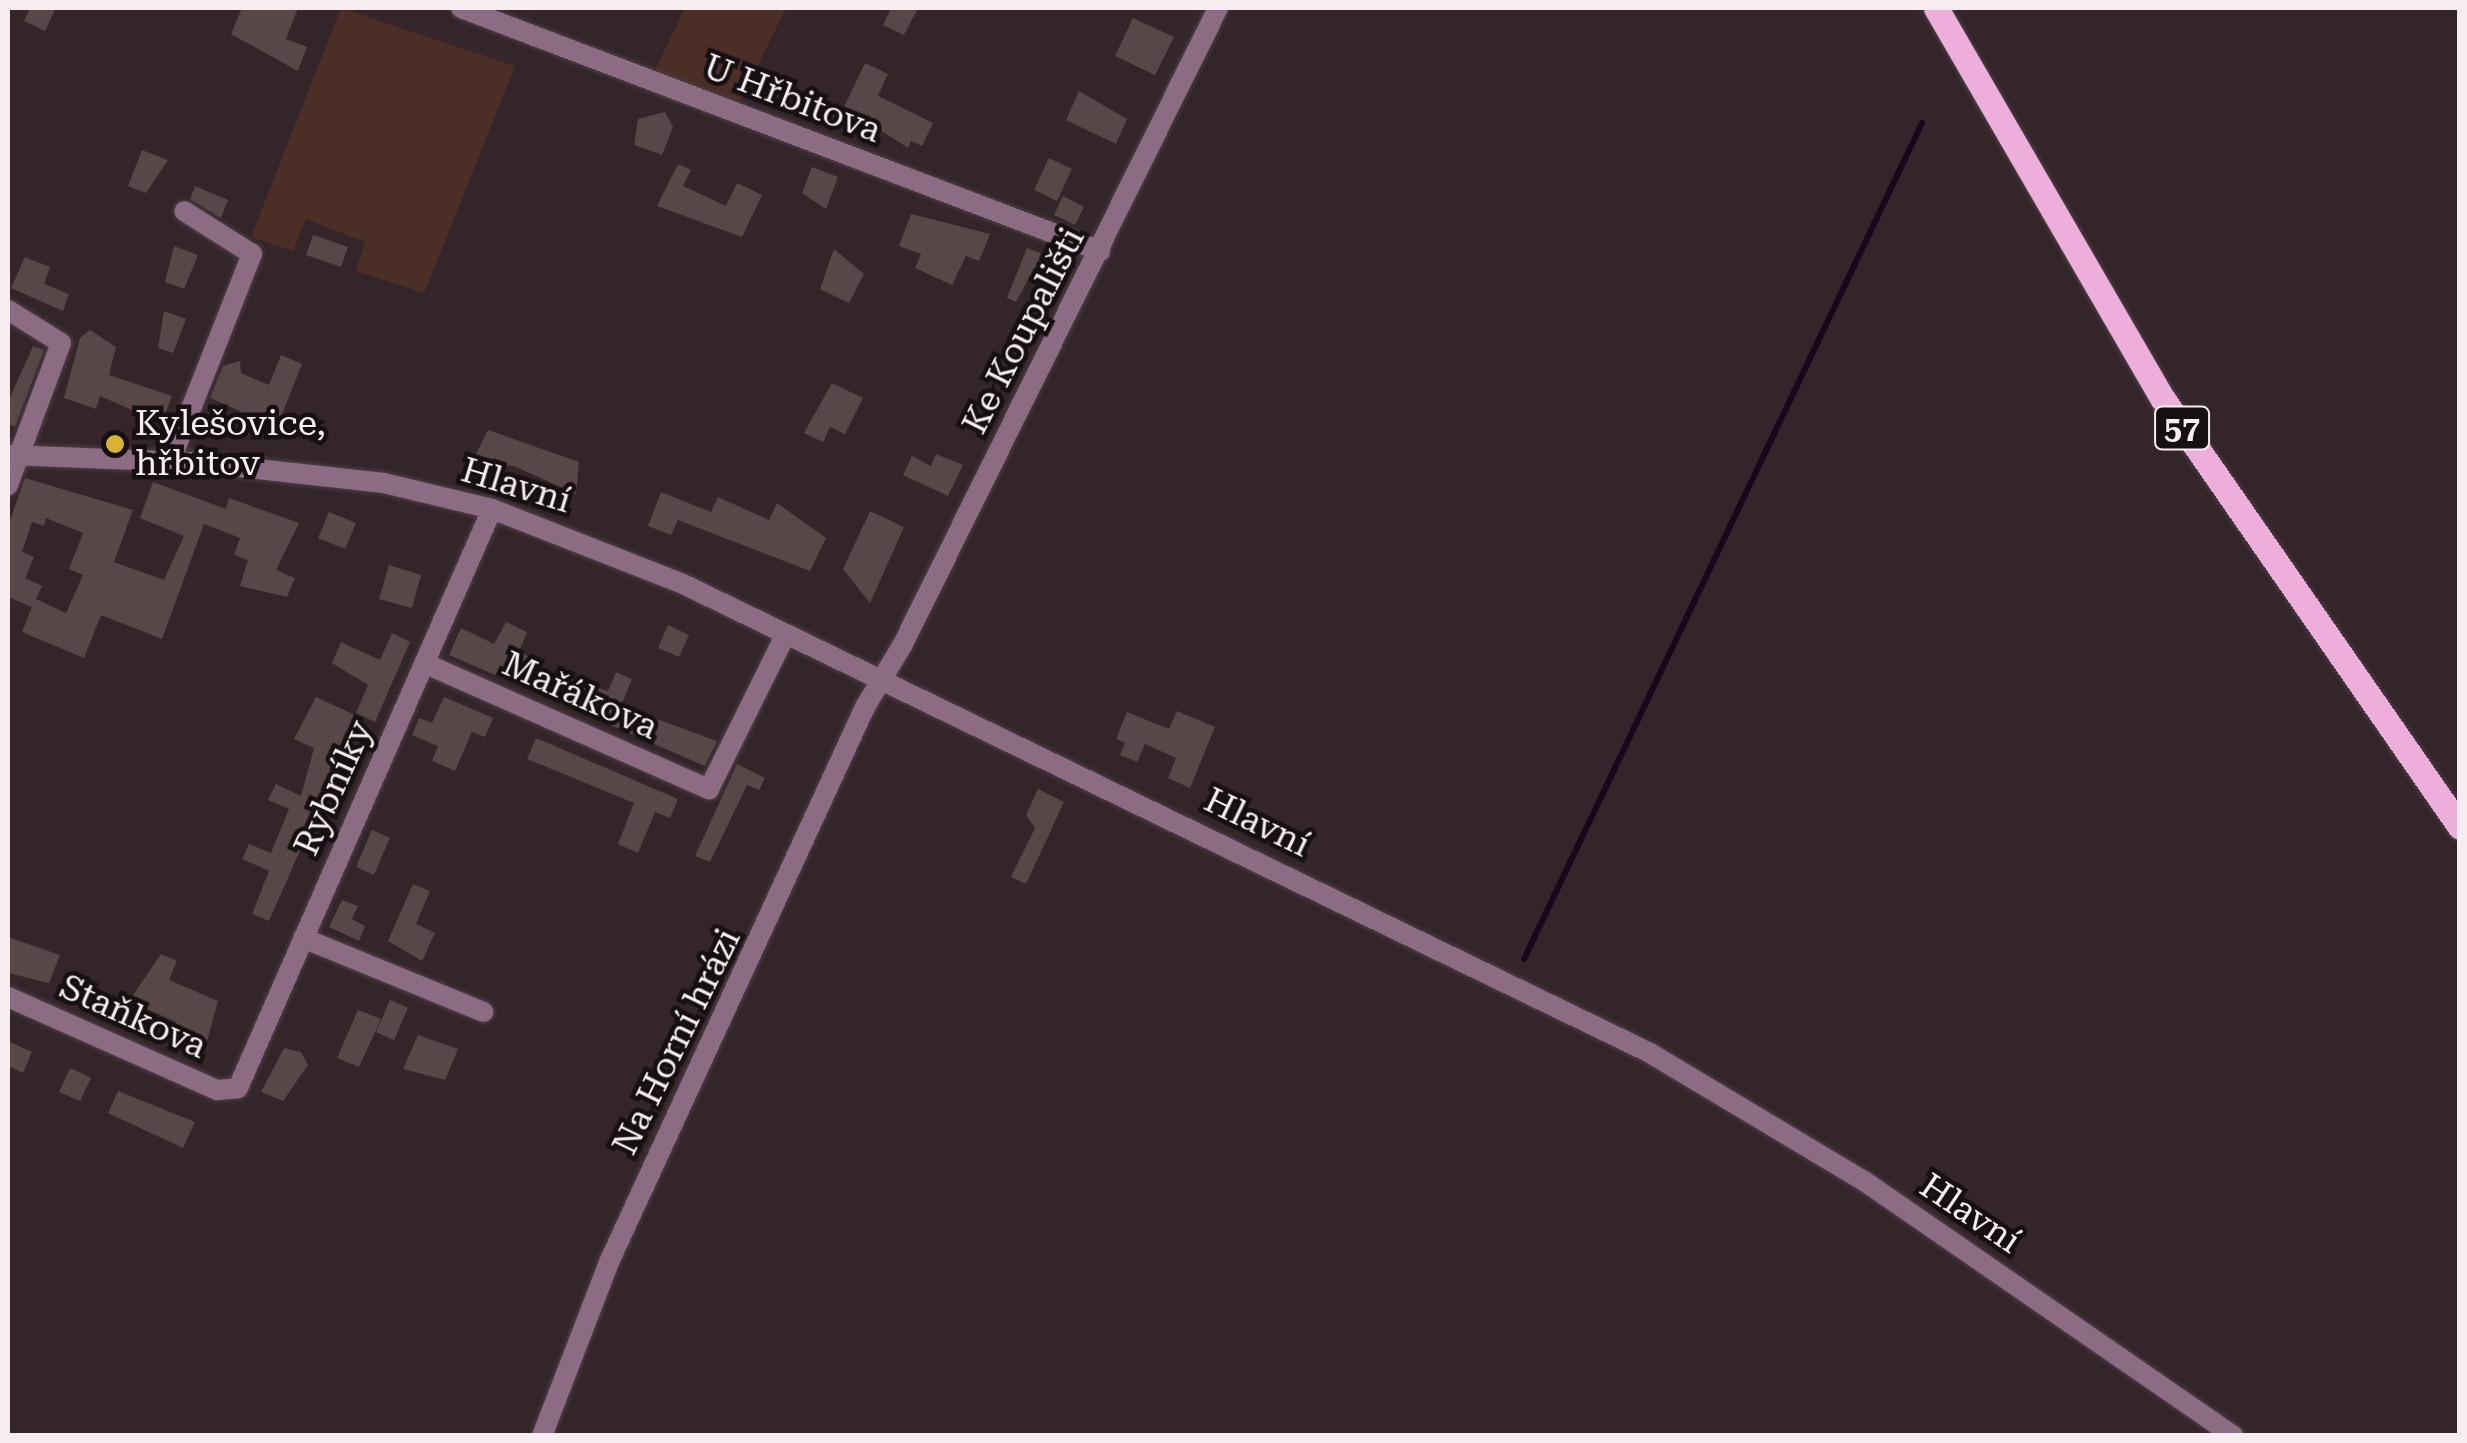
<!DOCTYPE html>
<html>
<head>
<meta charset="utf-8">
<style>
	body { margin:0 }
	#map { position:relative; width:2467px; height:1443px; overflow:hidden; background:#33252a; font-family:"Roboto Serif",serif }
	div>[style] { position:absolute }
	.green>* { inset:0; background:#4b2e26 }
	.stream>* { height:6px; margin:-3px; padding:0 3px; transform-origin:3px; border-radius:3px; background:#17061c }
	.building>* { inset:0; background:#584748 }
	.roads { filter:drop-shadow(0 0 2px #4e4146) drop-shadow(0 0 2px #4e4146) }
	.street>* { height:20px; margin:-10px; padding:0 10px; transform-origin:10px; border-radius:10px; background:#8b6c82 }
	.primary>* { height:25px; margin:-12.5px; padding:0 12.5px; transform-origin:12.5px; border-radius:12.5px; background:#eeaedb }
	.dots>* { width:28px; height:28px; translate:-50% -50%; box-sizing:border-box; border:5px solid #161012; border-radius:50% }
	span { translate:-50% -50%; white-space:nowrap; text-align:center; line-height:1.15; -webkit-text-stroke:9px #161012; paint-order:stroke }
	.shield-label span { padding:2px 8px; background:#161012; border:2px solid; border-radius:8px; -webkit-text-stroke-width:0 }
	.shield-label { font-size:32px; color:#f7edf0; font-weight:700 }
	.street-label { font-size:35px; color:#f7edf0 }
	.poi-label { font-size:35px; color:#f7edf0 }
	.left { translate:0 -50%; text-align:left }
	.frame { position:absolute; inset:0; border:10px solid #f7edf0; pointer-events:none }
</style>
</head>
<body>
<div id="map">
	<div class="green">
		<i style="clip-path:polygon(341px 8px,515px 66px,424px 293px,356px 271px,365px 242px,306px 219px,293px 251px,251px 237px)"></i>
		<i style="clip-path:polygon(685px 8px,786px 8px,739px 104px,654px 72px)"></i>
	</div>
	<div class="stream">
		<i style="left:1524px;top:959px;width:926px;rotate:-64.54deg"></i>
	</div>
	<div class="building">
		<i style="clip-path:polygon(30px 8px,56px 8px,45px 31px,24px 21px)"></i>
		<i style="clip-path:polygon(242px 8px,298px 8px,286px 39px,307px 47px,298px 71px,231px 34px)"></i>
		<i style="clip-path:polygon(891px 8px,918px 8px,904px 35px,883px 25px)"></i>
		<i style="clip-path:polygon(1133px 18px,1174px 37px,1155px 75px,1115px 56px)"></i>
		<i style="clip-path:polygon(865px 63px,888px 74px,878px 96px,933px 123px,922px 146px,911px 141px,908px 148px,860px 117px,853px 132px,836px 124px)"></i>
		<i style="clip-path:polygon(1079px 91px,1127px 119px,1116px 144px,1066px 120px)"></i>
		<i style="clip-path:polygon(665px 112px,673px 127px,662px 155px,634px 145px,638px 119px)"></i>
		<i style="clip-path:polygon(142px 150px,168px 160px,146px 193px,128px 186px)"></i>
		<i style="clip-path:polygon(1049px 158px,1072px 169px,1057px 201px,1034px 190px)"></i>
		<i style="clip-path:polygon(678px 164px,691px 170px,683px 186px,726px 206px,737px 183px,762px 195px,742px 237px,657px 206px)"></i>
		<i style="clip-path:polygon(812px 167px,838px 177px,826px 209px,802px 193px)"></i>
		<i style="clip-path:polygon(195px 186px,228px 200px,221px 218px,190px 199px)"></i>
		<i style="clip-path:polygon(1063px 196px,1084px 207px,1075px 225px,1054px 215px)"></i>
		<i style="clip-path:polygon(911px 214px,990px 234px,979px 261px,966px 256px,952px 285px,915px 268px,921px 254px,899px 246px)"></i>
		<i style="clip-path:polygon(313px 235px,348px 247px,341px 267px,306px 255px)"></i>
		<i style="clip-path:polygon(174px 246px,198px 255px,184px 289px,165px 282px)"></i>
		<i style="clip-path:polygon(1027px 248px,1059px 260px,1050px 284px,1030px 276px,1016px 302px,1007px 298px)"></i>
		<i style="clip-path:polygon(834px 249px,864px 274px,849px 303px,820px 289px)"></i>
		<i style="clip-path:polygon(25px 257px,50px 267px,44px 284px,69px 294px,63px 311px,11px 288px)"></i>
		<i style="clip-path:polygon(164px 311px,186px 319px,173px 353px,158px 348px)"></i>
		<i style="clip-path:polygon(90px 330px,116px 347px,109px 375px,172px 396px,162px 423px,100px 396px,96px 409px,64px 398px,80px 338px)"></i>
		<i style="clip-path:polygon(33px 346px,44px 350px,15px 427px,8px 424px,8px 402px)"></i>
		<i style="clip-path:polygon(281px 355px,302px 364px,277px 427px,210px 398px,223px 366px,240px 361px,241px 373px,269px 385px)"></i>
		<i style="clip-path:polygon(832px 383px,863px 398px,845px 434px,830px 427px,823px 442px,804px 433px)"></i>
		<i style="clip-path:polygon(488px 430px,579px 462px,576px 494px,514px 466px,486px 465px,476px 454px)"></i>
		<i style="clip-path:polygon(936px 454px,963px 465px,948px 496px,903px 475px,912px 456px,931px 466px)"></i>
		<i style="clip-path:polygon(evenodd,25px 478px,133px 510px,114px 562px,164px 580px,184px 536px,140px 518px,153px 482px,226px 509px,229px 498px,299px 523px,276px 570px,295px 578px,287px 597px,240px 586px,248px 560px,234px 555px,240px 538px,204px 524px,162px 639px,101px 615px,84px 658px,22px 632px,32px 607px,8px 597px,8px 526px,25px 478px,46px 518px,83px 533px,69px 569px,83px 575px,66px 613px,36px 599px,42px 586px,25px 578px,34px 557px,22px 552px,32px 522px,44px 526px,46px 518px)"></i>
		<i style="clip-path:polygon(661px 492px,711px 512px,718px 497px,769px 520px,777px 503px,826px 538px,810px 571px,678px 520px,671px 535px,648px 526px)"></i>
		<i style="clip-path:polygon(870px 511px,904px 527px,870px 603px,843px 569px)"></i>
		<i style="clip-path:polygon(329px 512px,356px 523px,345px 549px,318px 538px)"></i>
		<i style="clip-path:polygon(389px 565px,421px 575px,412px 608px,379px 599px)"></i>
		<i style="clip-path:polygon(506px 622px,527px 632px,519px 652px,532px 658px,528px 666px,608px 691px,616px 672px,632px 679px,621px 706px,717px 741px,705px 766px,449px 655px,461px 628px,494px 644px)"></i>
		<i style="clip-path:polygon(668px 625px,689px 635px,679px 657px,658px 648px)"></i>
		<i style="clip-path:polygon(392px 633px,410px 642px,375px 722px,356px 713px,368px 685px,332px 663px,341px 642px,380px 660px)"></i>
		<i style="clip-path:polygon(316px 697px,359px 717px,269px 921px,252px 914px,269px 871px,242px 859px,249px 844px,271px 853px,289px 809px,268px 800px,276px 784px,301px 796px,314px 748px,294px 739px)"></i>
		<i style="clip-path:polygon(444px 697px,493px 718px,485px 737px,472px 732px,455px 771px,432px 761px,438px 746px,412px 735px,419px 718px,432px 723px)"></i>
		<i style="clip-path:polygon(1177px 711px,1215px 727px,1190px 788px,1168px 778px,1176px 758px,1145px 744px,1137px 762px,1120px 755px,1125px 743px,1116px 739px,1127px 712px,1169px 729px)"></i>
		<i style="clip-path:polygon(536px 738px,678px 799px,670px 818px,655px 812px,638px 853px,618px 844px,634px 803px,527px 759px)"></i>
		<i style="clip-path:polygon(737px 764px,765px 778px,759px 790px,747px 785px,710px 862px,695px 856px)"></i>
		<i style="clip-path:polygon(1038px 789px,1064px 802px,1026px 884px,1011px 877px,1035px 828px,1026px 815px)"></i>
		<i style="clip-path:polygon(372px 830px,390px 838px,374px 875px,356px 867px)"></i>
		<i style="clip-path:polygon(413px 884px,430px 891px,416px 924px,435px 933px,422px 961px,388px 941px)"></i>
		<i style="clip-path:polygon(342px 900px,358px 906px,352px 919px,365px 926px,359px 941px,329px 927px)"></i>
		<i style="clip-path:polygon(8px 937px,60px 955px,49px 983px,8px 973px)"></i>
		<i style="clip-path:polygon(161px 954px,177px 961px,169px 980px,218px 1001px,205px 1048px,171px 1033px,176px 1022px,129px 1001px)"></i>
		<i style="clip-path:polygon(390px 1000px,408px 1008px,394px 1040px,376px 1032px)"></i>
		<i style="clip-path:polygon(358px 1010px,381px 1019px,359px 1067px,337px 1058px)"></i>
		<i style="clip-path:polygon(418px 1035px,458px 1049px,445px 1080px,403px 1069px)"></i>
		<i style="clip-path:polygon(8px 1041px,32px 1052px,23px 1073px,8px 1066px)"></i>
		<i style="clip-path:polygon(284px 1048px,301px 1052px,308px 1065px,283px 1101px,261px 1092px)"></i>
		<i style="clip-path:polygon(70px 1068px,91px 1078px,80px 1101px,59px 1092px)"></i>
		<i style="clip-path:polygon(118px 1091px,195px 1122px,183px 1148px,108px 1113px)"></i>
	</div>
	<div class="roads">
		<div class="street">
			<i style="left:461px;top:8px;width:684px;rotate:20.82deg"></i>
			<i style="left:8px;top:310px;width:62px;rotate:31.9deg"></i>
			<i style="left:61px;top:343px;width:152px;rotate:110.5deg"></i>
			<i style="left:8px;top:455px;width:186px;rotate:2.2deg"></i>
			<i style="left:194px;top:462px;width:191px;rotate:6.3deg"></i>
			<i style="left:384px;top:483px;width:111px;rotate:13.5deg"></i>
			<i style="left:492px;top:509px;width:205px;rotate:21.4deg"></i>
			<i style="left:683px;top:584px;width:1075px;rotate:25.87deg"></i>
			<i style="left:1650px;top:1053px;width:249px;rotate:30.9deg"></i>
			<i style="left:1864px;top:1181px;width:449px;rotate:34.6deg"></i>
			<i style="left:170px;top:462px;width:224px;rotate:-68.5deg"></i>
			<i style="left:252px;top:254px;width:80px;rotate:-147.7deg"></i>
			<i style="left:424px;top:663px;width:312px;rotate:23.9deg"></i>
			<i style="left:709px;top:789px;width:173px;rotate:-63.6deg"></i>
			<i style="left:303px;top:938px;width:195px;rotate:22.3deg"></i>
			<i style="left:8px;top:997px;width:229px;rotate:24deg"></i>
			<i style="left:217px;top:1090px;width:21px;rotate:-5deg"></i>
			<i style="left:238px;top:1088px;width:632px;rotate:-66.31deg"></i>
			<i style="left:542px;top:1436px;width:189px;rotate:-68.9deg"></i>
			<i style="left:610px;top:1260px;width:609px;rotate:-65.24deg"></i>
			<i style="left:865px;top:707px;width:74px;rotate:-58.9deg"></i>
			<i style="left:903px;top:644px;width:710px;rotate:-63.65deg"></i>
		</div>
		<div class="primary">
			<i style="left:1936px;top:8px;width:452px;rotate:59.9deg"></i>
			<i style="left:2163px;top:399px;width:521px;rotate:55.24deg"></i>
		</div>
	</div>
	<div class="dots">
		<i style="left:115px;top:444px;background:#d8b434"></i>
	</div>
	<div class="shield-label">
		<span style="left:2182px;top:428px">57</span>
	</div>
	<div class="street-label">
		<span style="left:792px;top:99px;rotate:21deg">U Hřbitova</span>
		<span style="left:1024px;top:331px;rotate:-63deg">Ke Koupališti</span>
		<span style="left:516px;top:486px;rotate:17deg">Hlavní</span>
		<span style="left:580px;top:696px;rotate:24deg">Mařákova</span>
		<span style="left:334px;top:788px;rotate:-66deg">Rybníky</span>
		<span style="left:1257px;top:823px;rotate:26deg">Hlavní</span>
		<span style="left:133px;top:1017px;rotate:24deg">Staňkova</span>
		<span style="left:677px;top:1042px;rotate:-64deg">Na Horní hrázi</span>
		<span style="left:1970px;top:1214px;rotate:34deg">Hlavní</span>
	</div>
	<div class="poi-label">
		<span class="left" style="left:135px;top:444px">Kylešovice,<br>hřbitov</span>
	</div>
	<div class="frame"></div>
</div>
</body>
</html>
